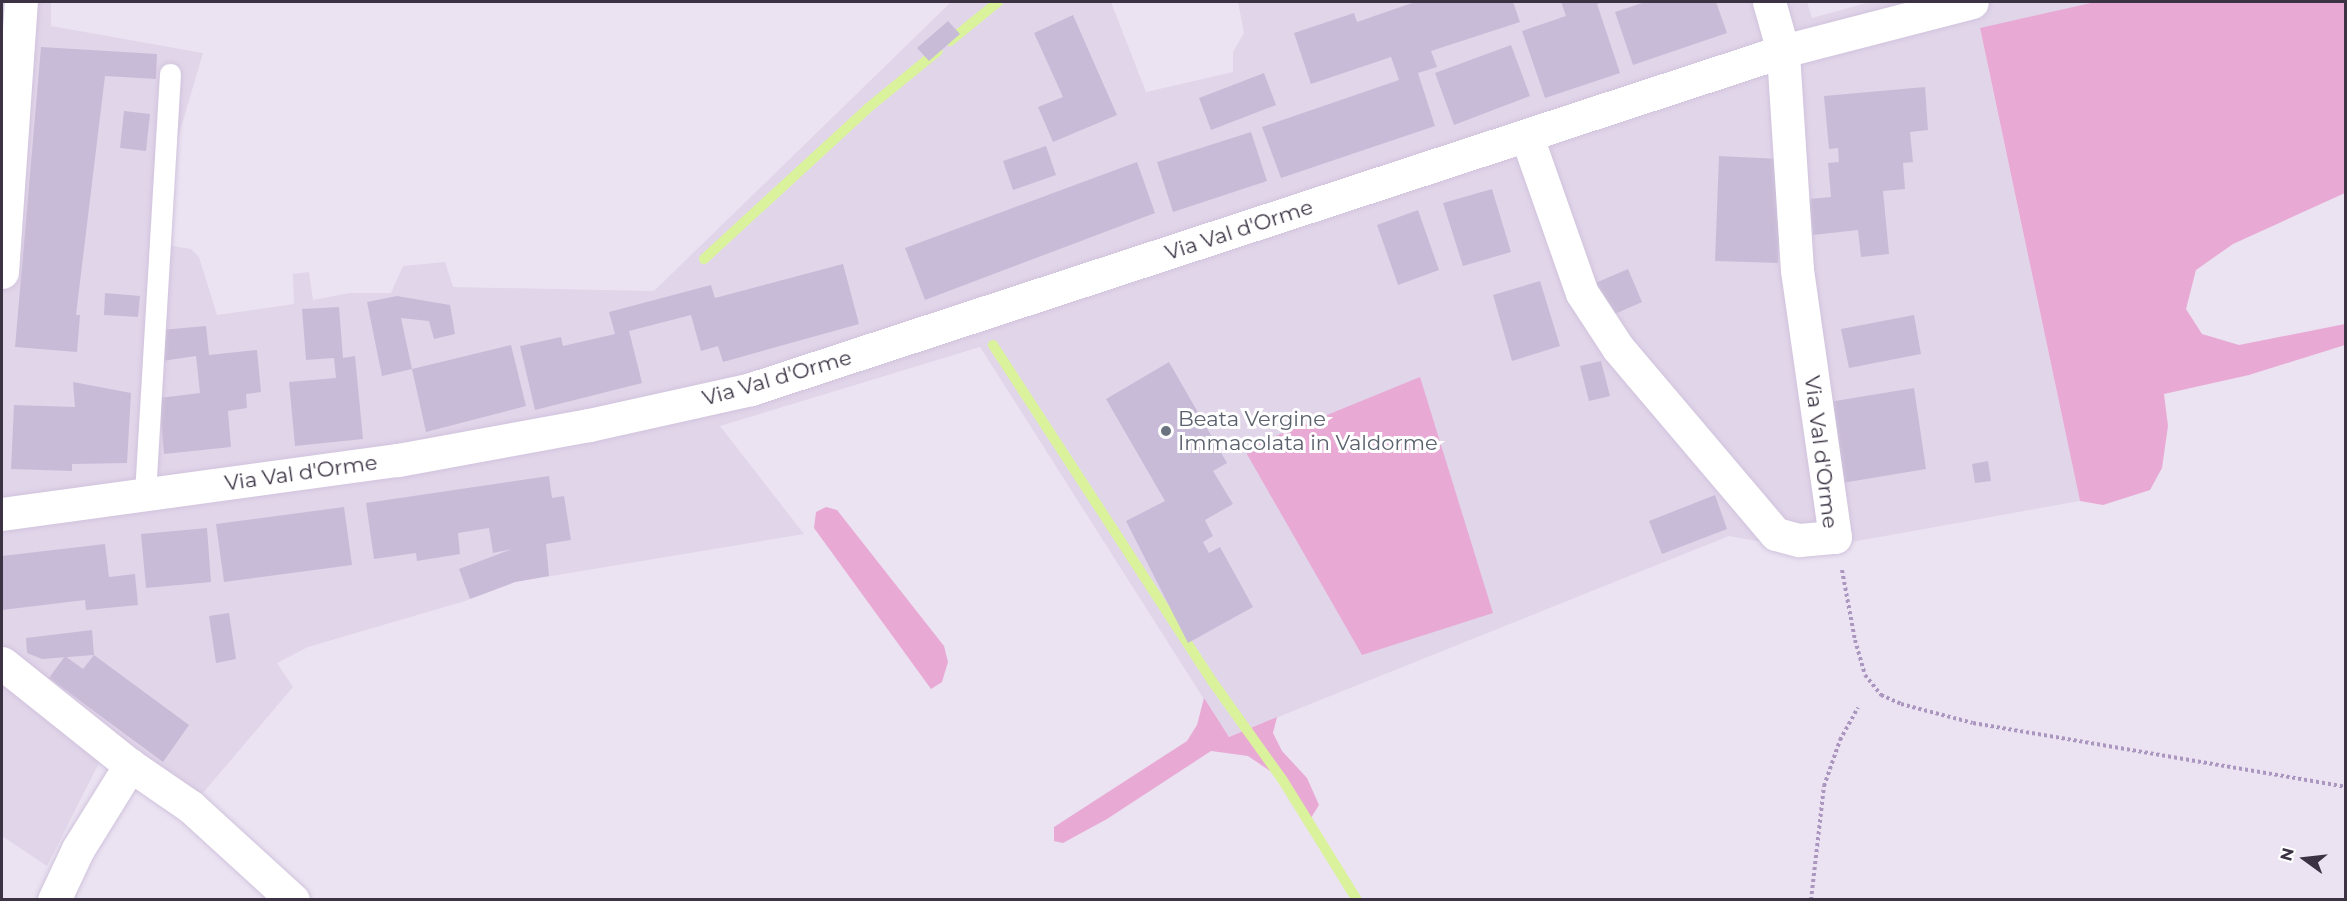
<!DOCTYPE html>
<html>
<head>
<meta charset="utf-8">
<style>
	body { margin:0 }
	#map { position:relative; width:2347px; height:901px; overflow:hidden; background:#ebe3f2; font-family:Montserrat,sans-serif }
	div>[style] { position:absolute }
	.residential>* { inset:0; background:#e1d5ea }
	.green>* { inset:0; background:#e8aad5 }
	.stream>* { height:10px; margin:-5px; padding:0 5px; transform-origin:5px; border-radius:5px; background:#dbf29c }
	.building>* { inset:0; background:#c8bbd7 }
	.path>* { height:4px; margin-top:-2px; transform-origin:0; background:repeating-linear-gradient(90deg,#ab96c0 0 3px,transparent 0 6px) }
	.roads { filter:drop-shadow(0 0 2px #d0c3dc) drop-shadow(0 0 2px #d0c3dc) }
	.service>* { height:21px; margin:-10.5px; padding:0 10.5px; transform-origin:10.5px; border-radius:10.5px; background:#fff }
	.minor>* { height:33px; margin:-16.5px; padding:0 16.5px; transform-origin:16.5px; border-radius:16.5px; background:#fff }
	.dots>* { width:16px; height:16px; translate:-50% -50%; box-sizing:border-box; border:3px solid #fff; border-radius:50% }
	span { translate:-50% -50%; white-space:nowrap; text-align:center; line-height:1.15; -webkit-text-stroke:6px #fff; paint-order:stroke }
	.street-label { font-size:21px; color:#3b3344 }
	.worship-label { font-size:21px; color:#5b616d }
	.left { translate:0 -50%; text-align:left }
	.frame { position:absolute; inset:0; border:3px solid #3b3344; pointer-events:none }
	.north { position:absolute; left:2275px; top:829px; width:60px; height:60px; -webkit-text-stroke:4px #fff; paint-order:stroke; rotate:285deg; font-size:16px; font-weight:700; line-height:24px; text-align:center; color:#3b3344 }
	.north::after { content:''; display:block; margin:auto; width:21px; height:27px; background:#3b3344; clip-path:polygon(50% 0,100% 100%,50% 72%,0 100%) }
</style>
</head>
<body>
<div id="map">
	<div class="residential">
		<i style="clip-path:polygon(2px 2px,51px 2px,51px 26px,203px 53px,173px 155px,161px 244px,191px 249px,199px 257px,217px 315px,294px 304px,293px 274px,309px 272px,313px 300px,349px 293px,391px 293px,403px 266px,445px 262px,453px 287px,654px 291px,951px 2px,1111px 2px,1146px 92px,1233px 72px,1233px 52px,1244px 33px,1238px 2px,1807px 2px,1812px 18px,1870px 2px,2095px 2px,1980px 29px,2080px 501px,1807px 550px,1729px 536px,1228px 737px,980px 347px,720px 426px,804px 534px,515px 582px,465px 601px,308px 647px,277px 663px,293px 687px,191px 807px,134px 791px,100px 761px,47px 866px,2px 836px)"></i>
	</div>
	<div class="green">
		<i style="clip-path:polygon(2095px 2px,2346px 2px,2345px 193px,2233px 244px,2196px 270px,2186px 309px,2202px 334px,2239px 345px,2345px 324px,2345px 345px,2249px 375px,2164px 394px,2168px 426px,2162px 468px,2150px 490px,2103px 505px,2080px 501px,1980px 28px)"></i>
		<i style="clip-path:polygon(1420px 377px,1493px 613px,1362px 655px,1244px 449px)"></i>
		<i style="clip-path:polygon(826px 507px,837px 510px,944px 646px,948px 662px,942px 682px,931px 689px,814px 528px,816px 512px)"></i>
		<i style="clip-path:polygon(1204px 698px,1229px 737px,1277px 717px,1273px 733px,1282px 751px,1307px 778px,1319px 805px,1309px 821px,1282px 779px,1248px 756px,1211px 751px,1107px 819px,1063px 843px,1054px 841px,1054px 827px,1187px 741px,1197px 725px)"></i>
	</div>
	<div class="stream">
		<i style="left:950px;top:41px;width:62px;rotate:-39.1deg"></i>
		<i style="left:704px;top:259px;width:223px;rotate:-42.6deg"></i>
		<i style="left:868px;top:108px;width:90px;rotate:-39.2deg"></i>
		<i style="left:993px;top:345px;width:401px;rotate:56.9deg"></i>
		<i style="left:1212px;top:681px;width:120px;rotate:54.5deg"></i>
		<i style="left:1282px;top:779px;width:142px;rotate:58.2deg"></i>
	</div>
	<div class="building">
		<i style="clip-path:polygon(1415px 2px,1513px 2px,1520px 22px,1431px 51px,1437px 67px,1418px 73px,1435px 126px,1281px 178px,1262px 127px,1399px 80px,1391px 57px,1311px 84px,1294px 33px,1354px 13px,1357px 22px)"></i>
		<i style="clip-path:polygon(1561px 2px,1604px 2px,1597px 4px,1620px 73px,1545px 98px,1522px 31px,1566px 16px)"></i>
		<i style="clip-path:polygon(1645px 2px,1716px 2px,1727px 33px,1633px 65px,1615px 12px)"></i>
		<i style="clip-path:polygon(1073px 15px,1117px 115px,1053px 142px,1038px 107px,1063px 97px,1034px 33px)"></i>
		<i style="clip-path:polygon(948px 21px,960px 34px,929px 61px,917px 48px)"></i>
		<i style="clip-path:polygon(1511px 45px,1530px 96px,1454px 125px,1435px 73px)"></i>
		<i style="clip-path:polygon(41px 47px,157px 54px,156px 79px,105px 76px,76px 315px,80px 315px,77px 352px,15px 347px)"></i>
		<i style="clip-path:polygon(1264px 73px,1276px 105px,1211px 130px,1199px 98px)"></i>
		<i style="clip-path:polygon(1925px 87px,1928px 130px,1910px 132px,1913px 162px,1903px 163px,1905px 189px,1883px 191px,1889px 254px,1861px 257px,1858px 230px,1813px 235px,1809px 199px,1831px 197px,1828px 163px,1839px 162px,1838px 148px,1829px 149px,1824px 96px)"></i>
		<i style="clip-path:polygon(124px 111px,150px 114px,146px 151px,120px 148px)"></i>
		<i style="clip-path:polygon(1251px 132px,1267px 181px,1173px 212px,1157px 162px)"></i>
		<i style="clip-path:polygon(1046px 146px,1056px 175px,1013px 190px,1003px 161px)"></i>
		<i style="clip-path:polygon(1719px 156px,1782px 159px,1778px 263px,1715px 261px)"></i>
		<i style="clip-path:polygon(1137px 162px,1155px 213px,925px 300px,905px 248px)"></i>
		<i style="clip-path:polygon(1492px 189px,1511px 252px,1463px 266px,1443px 203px)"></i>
		<i style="clip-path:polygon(1418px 210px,1439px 270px,1398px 285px,1377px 225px)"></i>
		<i style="clip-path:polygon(843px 264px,859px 324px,723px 362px,718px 346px,701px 351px,691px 315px,629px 331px,642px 383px,535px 410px,520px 346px,561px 337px,563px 346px,615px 334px,609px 312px,711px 285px,715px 298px)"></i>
		<i style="clip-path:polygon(1628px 269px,1642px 302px,1608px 317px,1593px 284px)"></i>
		<i style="clip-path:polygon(1540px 281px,1560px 346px,1512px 361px,1493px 295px)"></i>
		<i style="clip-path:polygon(105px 293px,140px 296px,138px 317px,104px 315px)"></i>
		<i style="clip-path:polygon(397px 296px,450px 305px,455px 334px,434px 339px,429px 321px,401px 318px,412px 369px,511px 345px,526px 406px,426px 432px,412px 369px,382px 376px,367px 302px)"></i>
		<i style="clip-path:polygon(339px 307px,343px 358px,355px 356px,363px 439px,295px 446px,289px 382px,336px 378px,334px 358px,306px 360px,302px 309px)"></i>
		<i style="clip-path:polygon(1914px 315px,1921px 354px,1849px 368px,1841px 329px)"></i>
		<i style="clip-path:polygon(206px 326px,209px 355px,257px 350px,261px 392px,246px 394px,247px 408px,228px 411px,231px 447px,164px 454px,159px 398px,200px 393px,196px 356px,162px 361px,161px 330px)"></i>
		<i style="clip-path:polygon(1601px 361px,1610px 396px,1589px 401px,1580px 366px)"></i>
		<i style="clip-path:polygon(1169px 362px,1227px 463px,1213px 471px,1233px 504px,1205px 520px,1213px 536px,1203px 542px,1209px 553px,1220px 547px,1253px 607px,1188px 643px,1126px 521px,1165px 501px,1106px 399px)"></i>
		<i style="clip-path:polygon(73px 382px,131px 393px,127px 463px,72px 464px,72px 471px,11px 469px,14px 405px,75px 407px)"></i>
		<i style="clip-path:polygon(1914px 388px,1926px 469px,1842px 483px,1829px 402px)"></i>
		<i style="clip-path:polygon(1988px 461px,1991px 481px,1975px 483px,1972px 464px)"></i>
		<i style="clip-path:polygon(549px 476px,552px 498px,564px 496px,571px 540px,546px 544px,549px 576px,515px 582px,470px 599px,459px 569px,512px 549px,493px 553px,489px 528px,458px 533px,460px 554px,417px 561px,416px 553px,374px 559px,366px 503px)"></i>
		<i style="clip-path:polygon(1715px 495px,1727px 529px,1662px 554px,1649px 521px)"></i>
		<i style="clip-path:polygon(344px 507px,352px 565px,224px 582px,216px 524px)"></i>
		<i style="clip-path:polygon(207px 528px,211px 582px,146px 588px,141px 534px)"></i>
		<i style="clip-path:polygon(105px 544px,109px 577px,135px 574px,138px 605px,86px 610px,85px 600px,2px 610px,2px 556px)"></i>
		<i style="clip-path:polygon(229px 613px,236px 659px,216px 663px,209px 616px)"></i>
		<i style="clip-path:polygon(92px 630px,94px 655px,42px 659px,27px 653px,26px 638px)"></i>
		<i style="clip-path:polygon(94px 655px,189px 725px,163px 762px,49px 678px,65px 656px,83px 669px)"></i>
	</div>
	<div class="path">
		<i style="left:1842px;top:570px;width:71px;rotate:79.5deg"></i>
		<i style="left:1855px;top:640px;width:36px;rotate:74deg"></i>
		<i style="left:1865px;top:675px;width:26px;rotate:51deg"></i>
		<i style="left:1881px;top:695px;width:22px;rotate:24deg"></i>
		<i style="left:1901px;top:704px;width:74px;rotate:14.8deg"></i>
		<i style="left:1973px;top:723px;width:378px;rotate:9.7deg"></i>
		<i style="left:1811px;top:900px;width:115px;rotate:-83.5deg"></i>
		<i style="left:1824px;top:786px;width:49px;rotate:-70.8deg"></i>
		<i style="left:1840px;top:740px;width:37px;rotate:-61deg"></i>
	</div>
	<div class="roads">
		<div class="service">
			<i style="left:145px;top:494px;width:421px;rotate:-86.6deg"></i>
		</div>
		<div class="minor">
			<i style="left:1527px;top:137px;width:165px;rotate:70.6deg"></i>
			<i style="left:1582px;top:293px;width:66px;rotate:56.8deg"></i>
			<i style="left:1618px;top:348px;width:244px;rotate:49.7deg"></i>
			<i style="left:1776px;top:534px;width:24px;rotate:15deg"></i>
			<i style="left:1799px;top:540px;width:36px;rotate:-5deg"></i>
			<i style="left:1835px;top:537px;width:270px;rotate:-98.1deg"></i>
			<i style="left:1797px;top:270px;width:219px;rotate:-93.7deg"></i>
			<i style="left:1783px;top:51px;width:51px;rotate:-105.9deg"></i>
			<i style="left:2px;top:272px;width:271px;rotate:-86deg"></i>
			<i style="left:2px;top:514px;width:400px;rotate:-7.8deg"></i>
			<i style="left:398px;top:460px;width:194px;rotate:-10.4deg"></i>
			<i style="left:589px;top:425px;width:166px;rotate:-12.5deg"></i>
			<i style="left:751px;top:389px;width:1086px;rotate:-18.13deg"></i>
			<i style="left:1783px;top:51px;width:195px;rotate:-14.5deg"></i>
			<i style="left:2px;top:663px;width:164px;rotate:38.6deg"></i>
			<i style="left:130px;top:765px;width:74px;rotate:34.5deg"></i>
			<i style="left:191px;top:807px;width:138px;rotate:42.4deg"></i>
			<i style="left:54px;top:900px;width:56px;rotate:-64.8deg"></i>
			<i style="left:78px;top:849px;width:99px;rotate:-58.2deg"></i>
		</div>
	</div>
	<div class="dots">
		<i style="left:1166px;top:431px;background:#6b7280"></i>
	</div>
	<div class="street-label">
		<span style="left:1239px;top:230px;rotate:-18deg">Via Val d'Orme</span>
		<span style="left:777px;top:378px;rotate:-16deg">Via Val d'Orme</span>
		<span style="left:1821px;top:452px;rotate:83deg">Via Val d'Orme</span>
		<span style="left:301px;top:473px;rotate:-8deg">Via Val d'Orme</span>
	</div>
	<div class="worship-label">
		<span class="left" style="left:1178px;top:431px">Beata Vergine<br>Immacolata in Valdorme</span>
	</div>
	<div class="frame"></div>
	<div class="north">N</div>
</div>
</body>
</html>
